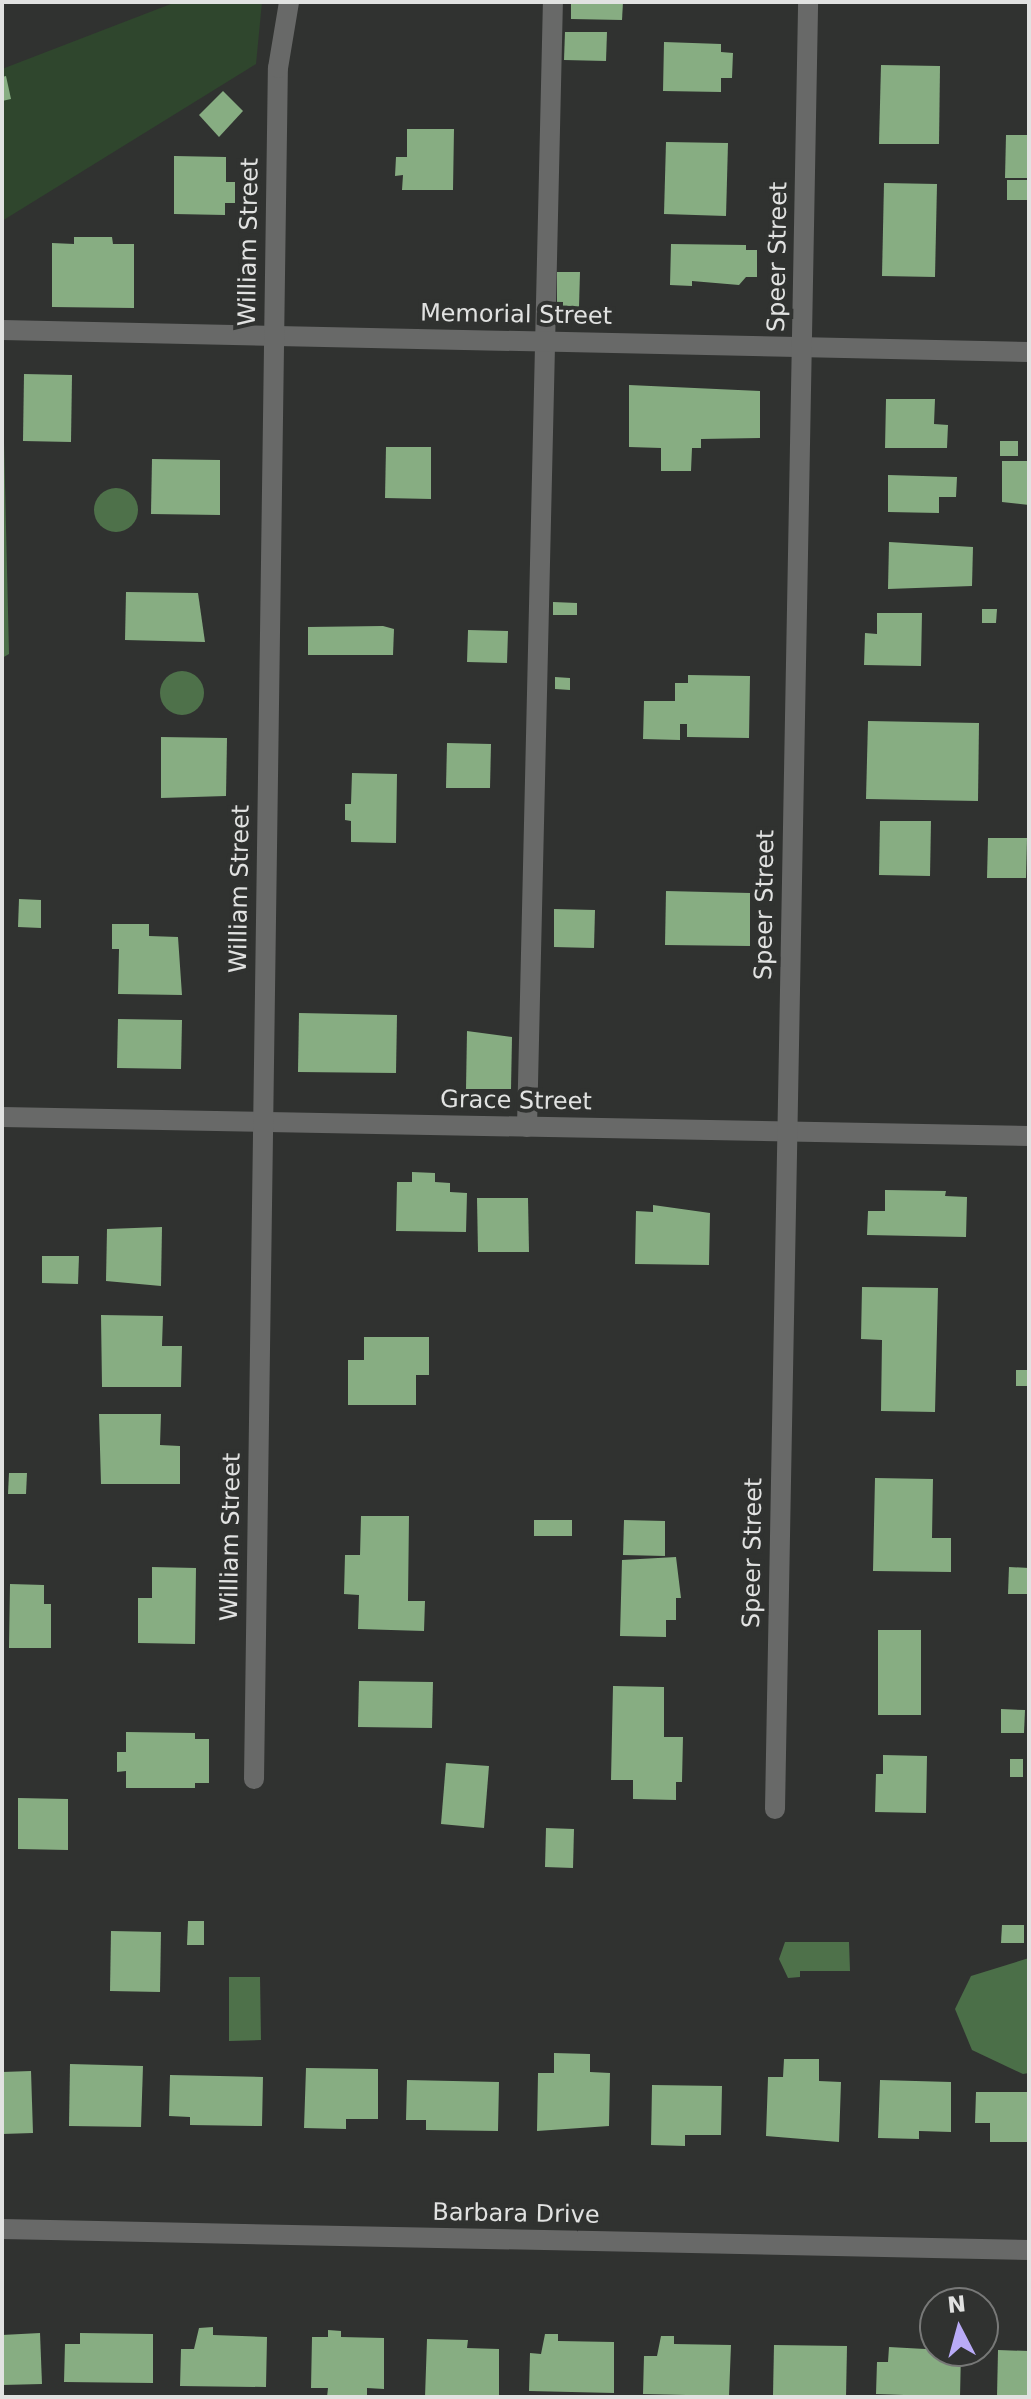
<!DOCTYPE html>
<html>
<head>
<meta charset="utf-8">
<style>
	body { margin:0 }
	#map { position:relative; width:1031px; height:2399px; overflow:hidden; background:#303230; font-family:"DejaVu Sans",sans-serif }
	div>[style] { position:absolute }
	.green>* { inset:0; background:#2f462d }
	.forest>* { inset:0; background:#4b6f48 }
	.water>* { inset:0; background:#4e714a }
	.round { border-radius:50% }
	.building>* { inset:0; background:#87ad82 }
	.service>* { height:20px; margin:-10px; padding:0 10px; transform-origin:10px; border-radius:10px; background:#686968 }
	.minor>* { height:20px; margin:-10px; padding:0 10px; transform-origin:10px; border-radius:10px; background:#686968 }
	span { translate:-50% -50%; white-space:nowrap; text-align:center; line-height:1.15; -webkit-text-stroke:8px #303230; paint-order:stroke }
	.street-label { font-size:24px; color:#e1e2e1 }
	.frame { position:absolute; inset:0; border:4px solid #e1e2e1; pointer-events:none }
	.north { position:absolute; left:919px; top:2287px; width:80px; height:80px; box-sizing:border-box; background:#303230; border:2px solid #777877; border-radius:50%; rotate:354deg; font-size:22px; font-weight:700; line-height:32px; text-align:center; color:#e1e2e1 }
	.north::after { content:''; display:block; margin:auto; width:28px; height:36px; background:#b9abf7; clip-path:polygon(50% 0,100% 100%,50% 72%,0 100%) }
</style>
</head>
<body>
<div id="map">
	<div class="green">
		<i style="clip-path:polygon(176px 2px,262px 2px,256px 64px,2px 221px,2px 69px)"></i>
	</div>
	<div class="forest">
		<i style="clip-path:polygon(2px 358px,9px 654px,2px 658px)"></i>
		<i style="clip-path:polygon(1029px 1958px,1029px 2073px,1023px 2074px,972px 2050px,955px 2009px,971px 1976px)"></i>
	</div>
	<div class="water">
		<i class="round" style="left:94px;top:488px;width:44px;height:44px"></i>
		<i class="round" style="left:160px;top:671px;width:44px;height:44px"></i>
		<i style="clip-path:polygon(785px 1942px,849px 1942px,850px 1971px,800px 1971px,800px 1977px,788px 1978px,779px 1959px)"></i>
		<i style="clip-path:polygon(229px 1977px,260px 1977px,261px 2040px,229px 2041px)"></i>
	</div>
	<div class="building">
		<i style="clip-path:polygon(571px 2px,623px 2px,622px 20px,571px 19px)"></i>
		<i style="clip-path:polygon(565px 32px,607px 32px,606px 61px,564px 60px)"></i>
		<i style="clip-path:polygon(664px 42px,721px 44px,721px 52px,733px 53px,732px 78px,721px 78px,721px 92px,663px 91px)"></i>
		<i style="clip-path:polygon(881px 65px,940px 66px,939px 144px,879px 144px)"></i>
		<i style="clip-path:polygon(6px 76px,11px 99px,2px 101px,2px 77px)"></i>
		<i style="clip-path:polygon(223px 91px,243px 111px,219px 137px,199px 115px)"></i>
		<i style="clip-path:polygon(407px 129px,454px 129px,453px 190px,402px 190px,403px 175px,395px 176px,396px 157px,407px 157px)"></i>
		<i style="clip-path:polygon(1006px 135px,1029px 135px,1029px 178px,1005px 178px)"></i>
		<i style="clip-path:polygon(666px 142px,728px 143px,726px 216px,664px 214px)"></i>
		<i style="clip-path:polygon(174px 156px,226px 157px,226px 182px,235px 182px,235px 203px,225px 203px,225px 215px,174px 214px)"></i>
		<i style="clip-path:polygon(1007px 180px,1029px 180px,1029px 200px,1007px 200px)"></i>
		<i style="clip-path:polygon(884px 183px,937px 184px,935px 277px,882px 276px)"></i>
		<i style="clip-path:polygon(74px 237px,112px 237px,113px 244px,134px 244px,134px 308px,52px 307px,52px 243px,74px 244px)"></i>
		<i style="clip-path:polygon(671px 244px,746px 245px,746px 250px,757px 250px,757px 277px,746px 277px,739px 285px,692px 281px,692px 286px,670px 285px)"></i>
		<i style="clip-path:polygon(557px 272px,580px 272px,579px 307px,557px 306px)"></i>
		<i style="clip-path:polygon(24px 374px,72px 375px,71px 442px,23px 441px)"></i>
		<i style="clip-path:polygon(629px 385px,760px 391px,760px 438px,701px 439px,701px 448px,692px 448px,691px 471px,661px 471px,661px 448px,629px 447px)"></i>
		<i style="clip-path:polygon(886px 399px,935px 399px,934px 424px,948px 425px,947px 448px,885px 448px)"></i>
		<i style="clip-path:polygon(1000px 441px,1018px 441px,1018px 456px,1000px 456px)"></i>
		<i style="clip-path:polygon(386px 447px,431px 447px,431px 499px,385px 498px)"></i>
		<i style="clip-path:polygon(152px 459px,220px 460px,220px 515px,151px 514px)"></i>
		<i style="clip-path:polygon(1002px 461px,1029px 461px,1029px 505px,1002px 502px)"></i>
		<i style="clip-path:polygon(888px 475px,957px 477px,956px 497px,939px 497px,939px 513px,888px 512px)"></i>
		<i style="clip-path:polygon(889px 542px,973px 547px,972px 586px,888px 589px)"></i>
		<i style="clip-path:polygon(126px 592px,198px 593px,205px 642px,125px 640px)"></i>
		<i style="clip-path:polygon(553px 602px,577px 603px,577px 615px,553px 615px)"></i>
		<i style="clip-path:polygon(982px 609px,997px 609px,996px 623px,982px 623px)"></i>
		<i style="clip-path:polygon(877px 613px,922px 613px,921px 666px,864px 665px,865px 633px,877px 634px)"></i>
		<i style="clip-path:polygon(383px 626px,394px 629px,393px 655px,308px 655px,308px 627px)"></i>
		<i style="clip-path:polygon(468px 630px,508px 631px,507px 663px,467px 662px)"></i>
		<i style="clip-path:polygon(688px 675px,750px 676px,749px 738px,687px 737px,687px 724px,680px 724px,680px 740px,643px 739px,644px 701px,675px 701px,675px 683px,688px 683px)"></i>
		<i style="clip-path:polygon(555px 677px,570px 678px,570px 690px,555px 689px)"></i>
		<i style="clip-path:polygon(868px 721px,979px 723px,978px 801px,866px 799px)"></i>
		<i style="clip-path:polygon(161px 737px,227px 738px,226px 796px,161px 798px)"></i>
		<i style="clip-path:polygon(447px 743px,491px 744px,490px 788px,446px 788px)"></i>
		<i style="clip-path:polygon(352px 773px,397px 774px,396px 843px,351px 842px,351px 821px,345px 820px,345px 804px,351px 804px)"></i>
		<i style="clip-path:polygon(880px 821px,931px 821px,930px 876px,879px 875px)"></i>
		<i style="clip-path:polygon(988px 838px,1027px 838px,1026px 878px,987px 878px)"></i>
		<i style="clip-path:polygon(666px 891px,750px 893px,750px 946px,665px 945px)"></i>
		<i style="clip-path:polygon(19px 899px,41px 900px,41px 928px,18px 927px)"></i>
		<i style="clip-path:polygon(554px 909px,595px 910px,594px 948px,554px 947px)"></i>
		<i style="clip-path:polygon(112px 924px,149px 924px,149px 936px,178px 937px,182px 995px,118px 994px,119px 949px,112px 949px)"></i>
		<i style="clip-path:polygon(299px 1013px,397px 1015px,396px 1073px,298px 1072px)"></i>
		<i style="clip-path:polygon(118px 1019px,182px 1020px,181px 1069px,117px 1068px)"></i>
		<i style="clip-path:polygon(467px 1031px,512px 1037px,511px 1089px,466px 1089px)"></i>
		<i style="clip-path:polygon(412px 1172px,435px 1173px,435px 1182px,450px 1183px,450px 1192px,467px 1193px,466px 1232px,396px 1231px,397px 1182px,412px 1182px)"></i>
		<i style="clip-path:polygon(885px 1190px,946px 1191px,945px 1196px,967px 1197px,966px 1237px,867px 1235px,868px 1211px,885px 1211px)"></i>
		<i style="clip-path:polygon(477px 1198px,528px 1198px,529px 1252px,478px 1252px)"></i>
		<i style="clip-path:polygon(653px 1205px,710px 1213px,709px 1265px,635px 1264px,636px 1211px,653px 1212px)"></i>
		<i style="clip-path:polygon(162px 1227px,161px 1286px,106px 1281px,107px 1229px)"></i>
		<i style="clip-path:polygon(42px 1256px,79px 1256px,78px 1284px,42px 1283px)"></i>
		<i style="clip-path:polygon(862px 1287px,938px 1288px,935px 1412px,881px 1411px,882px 1340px,861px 1339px)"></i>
		<i style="clip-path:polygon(101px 1315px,163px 1316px,162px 1346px,182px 1346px,181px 1387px,102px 1387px)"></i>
		<i style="clip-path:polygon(364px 1337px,429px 1337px,429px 1375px,416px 1375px,416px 1405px,348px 1405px,348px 1360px,364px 1360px)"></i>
		<i style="clip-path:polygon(1016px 1370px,1029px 1370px,1029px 1386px,1016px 1386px)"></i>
		<i style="clip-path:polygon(99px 1414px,161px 1414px,160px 1445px,180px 1446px,180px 1484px,101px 1484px)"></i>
		<i style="clip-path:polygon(9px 1473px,27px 1473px,26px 1494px,8px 1494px)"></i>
		<i style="clip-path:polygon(875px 1478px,933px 1479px,932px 1538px,951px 1538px,951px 1572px,873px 1571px)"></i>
		<i style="clip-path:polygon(361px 1516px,409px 1516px,408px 1601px,425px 1601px,424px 1631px,358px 1629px,359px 1595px,344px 1594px,345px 1555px,360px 1555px)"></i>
		<i style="clip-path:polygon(534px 1520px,572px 1520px,572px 1536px,534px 1536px)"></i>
		<i style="clip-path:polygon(624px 1520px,665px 1521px,665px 1556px,623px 1555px)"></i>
		<i style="clip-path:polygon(676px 1557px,681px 1598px,676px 1598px,676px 1620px,666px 1620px,666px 1637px,620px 1636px,622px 1560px)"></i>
		<i style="clip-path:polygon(152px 1567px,196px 1568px,195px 1644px,138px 1643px,138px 1598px,152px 1598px)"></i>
		<i style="clip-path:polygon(1009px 1567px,1029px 1568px,1029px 1594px,1008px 1594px)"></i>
		<i style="clip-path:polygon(10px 1584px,44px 1585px,44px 1604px,51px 1604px,51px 1648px,9px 1648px)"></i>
		<i style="clip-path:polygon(878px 1630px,921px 1630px,921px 1715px,878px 1715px)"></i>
		<i style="clip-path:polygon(359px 1681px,433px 1682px,432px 1728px,358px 1727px)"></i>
		<i style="clip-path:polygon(613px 1686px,664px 1687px,664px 1737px,683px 1737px,682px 1782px,676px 1782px,676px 1800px,633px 1799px,633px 1780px,611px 1780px)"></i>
		<i style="clip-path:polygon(1001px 1709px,1025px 1710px,1024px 1733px,1001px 1733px)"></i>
		<i style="clip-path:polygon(126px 1732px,195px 1733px,195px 1739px,209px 1739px,209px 1783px,195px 1783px,195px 1788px,126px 1788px,126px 1771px,117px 1772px,117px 1752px,126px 1752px)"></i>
		<i style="clip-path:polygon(883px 1755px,927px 1756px,926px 1813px,875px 1812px,876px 1774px,883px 1774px)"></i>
		<i style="clip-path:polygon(1010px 1759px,1023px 1759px,1023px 1777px,1010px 1777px)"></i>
		<i style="clip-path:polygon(446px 1763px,489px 1766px,484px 1828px,441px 1824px)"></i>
		<i style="clip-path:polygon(18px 1798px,68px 1799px,68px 1850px,18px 1849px)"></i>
		<i style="clip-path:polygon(546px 1828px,574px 1829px,573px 1868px,545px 1867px)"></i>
		<i style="clip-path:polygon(188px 1921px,204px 1921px,204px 1945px,187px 1945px)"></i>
		<i style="clip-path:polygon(1002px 1925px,1024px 1925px,1024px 1943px,1001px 1943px)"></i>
		<i style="clip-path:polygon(111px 1931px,161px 1932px,160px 1992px,110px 1991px)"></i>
		<i style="clip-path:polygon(554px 2053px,590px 2054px,590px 2072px,610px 2073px,609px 2126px,537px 2131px,538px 2073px,554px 2073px)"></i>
		<i style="clip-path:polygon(784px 2059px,819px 2059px,819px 2081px,841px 2082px,839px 2142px,766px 2136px,768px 2077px,783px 2077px)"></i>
		<i style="clip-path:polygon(70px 2064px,143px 2066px,141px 2127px,69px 2126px)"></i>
		<i style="clip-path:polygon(306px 2068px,378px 2069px,378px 2119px,346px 2119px,346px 2129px,304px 2128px)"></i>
		<i style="clip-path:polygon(31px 2071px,33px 2133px,2px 2134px,2px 2072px)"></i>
		<i style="clip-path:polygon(170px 2075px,263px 2077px,262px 2126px,190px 2125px,190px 2117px,169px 2116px)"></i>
		<i style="clip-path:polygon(407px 2080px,499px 2082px,498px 2131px,426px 2130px,426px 2120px,406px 2120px)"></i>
		<i style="clip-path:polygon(880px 2080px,951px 2082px,951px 2132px,919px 2131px,919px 2139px,878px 2138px)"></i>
		<i style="clip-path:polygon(652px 2085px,722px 2086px,721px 2135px,685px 2135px,685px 2146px,651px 2145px)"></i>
		<i style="clip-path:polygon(976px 2092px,1029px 2092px,1029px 2142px,990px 2142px,990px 2123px,975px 2123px)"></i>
		<i style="clip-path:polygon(213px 2327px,213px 2335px,267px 2337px,266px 2387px,180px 2386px,181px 2349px,194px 2349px,199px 2328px)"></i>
		<i style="clip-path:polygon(328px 2330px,341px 2331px,341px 2337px,384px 2338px,384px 2389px,367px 2388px,367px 2397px,327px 2397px,328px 2388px,311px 2388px,312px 2337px,328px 2337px)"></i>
		<i style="clip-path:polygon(40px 2333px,42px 2384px,2px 2385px,2px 2335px)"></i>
		<i style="clip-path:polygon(80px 2333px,153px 2334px,153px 2383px,64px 2382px,65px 2344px,80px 2344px)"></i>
		<i style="clip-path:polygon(545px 2334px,558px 2334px,558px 2341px,614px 2342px,614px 2393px,529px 2391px,530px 2353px,541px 2354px)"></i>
		<i style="clip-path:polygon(661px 2336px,674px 2336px,674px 2344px,731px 2345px,729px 2396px,643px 2394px,644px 2356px,657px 2356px)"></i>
		<i style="clip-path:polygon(427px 2339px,468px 2340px,467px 2348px,499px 2349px,499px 2397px,425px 2397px)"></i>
		<i style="clip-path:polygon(774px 2345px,847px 2346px,846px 2397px,773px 2395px)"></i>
		<i style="clip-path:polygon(889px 2347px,961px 2351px,960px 2397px,876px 2394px,877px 2362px,888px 2362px)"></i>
		<i style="clip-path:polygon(998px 2350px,1029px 2351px,1029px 2397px,997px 2397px)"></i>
	</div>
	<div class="service">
		<i style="left:527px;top:1127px;width:1125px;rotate:-88.68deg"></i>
	</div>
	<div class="minor">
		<i style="left:2px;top:330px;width:1027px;rotate:1.23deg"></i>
		<i style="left:2px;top:1117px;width:1027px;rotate:1.06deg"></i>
		<i style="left:254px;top:1779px;width:1711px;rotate:-89.2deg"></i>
		<i style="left:278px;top:68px;width:67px;rotate:-80.5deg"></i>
		<i style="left:775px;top:1809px;width:1807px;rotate:-88.95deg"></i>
		<i style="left:2px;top:2229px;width:1027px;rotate:1.17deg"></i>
	</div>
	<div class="street-label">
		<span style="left:249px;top:242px;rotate:-89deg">William Street</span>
		<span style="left:778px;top:257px;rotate:-89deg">Speer Street</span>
		<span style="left:516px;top:315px;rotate:1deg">Memorial Street</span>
		<span style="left:240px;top:889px;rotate:-89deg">William Street</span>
		<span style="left:765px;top:905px;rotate:-89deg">Speer Street</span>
		<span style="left:516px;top:1101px;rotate:1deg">Grace Street</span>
		<span style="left:231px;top:1537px;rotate:-89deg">William Street</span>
		<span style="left:753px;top:1553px;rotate:-89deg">Speer Street</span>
		<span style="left:516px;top:2214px;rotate:1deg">Barbara Drive</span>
	</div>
	<div class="frame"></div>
	<div class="north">N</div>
</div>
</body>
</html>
